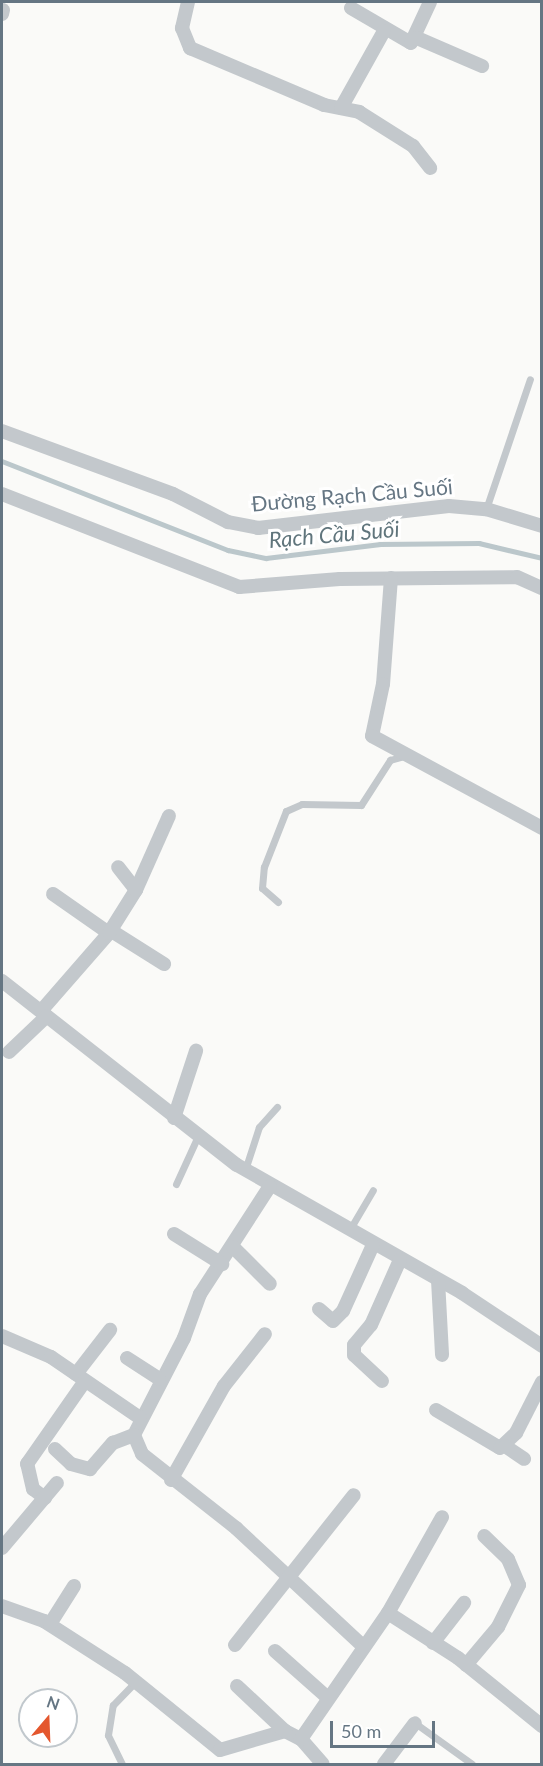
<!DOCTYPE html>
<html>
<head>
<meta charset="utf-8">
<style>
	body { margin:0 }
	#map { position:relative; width:543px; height:1766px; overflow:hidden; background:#fafaf8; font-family:Lato,sans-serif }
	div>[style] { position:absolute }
	.stream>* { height:4.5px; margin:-2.25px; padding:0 2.25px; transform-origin:2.25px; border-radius:2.25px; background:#bbc7cb }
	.service>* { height:7px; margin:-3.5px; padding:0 3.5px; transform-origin:3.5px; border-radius:3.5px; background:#c3c8cc }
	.minor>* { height:14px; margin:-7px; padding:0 7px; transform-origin:7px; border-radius:7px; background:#c3c8cc }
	span { translate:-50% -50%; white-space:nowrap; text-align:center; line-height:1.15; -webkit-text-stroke:6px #fff; paint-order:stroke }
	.street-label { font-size:21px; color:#657683 }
	.water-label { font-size:22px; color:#60757c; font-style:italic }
	.frame { position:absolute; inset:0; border:3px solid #657683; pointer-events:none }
	.north { position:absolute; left:18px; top:1688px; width:60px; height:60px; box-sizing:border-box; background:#fff; border:2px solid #c1c8cd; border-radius:50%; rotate:19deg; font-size:16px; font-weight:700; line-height:24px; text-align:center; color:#657683 }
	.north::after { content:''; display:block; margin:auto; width:21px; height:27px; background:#e4572e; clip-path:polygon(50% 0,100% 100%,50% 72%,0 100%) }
	.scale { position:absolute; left:330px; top:1721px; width:105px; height:27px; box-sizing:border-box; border:3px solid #657683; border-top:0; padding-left:8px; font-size:18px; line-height:21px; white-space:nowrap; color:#657683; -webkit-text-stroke:4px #fff; paint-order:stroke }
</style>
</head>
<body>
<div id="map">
	<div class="stream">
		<i style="left:2px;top:461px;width:243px;rotate:21.5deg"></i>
		<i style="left:228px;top:550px;width:39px;rotate:12deg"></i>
		<i style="left:266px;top:558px;width:115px;rotate:-7deg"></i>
		<i style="left:380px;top:544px;width:99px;rotate:-0.6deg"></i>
		<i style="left:479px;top:543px;width:65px;rotate:13.4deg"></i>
	</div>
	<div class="service">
		<i style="left:486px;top:509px;width:137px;rotate:-71.3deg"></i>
		<i style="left:278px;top:902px;width:21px;rotate:-139deg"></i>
		<i style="left:262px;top:888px;width:21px;rotate:-85deg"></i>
		<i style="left:264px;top:867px;width:60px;rotate:-68.6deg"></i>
		<i style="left:286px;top:811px;width:17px;rotate:-24deg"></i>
		<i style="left:302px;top:804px;width:59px;rotate:1deg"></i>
		<i style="left:361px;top:805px;width:54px;rotate:-57.2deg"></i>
		<i style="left:390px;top:760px;width:15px;rotate:-16deg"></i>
		<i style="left:245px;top:1170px;width:45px;rotate:-72deg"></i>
		<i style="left:259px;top:1127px;width:27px;rotate:-48deg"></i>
		<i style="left:176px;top:1184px;width:53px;rotate:-65.4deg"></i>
		<i style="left:350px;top:1229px;width:45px;rotate:-59.5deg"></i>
		<i style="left:415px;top:1723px;width:70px;rotate:35.7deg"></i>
		<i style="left:122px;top:1764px;width:32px;rotate:-116deg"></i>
		<i style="left:108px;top:1735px;width:30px;rotate:-81deg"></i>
		<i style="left:113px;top:1705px;width:32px;rotate:-46deg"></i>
	</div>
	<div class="minor">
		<i style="left:188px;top:2px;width:27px;rotate:103deg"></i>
		<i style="left:182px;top:28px;width:22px;rotate:68deg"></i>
		<i style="left:190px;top:48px;width:146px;rotate:23deg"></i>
		<i style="left:324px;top:105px;width:36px;rotate:11deg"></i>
		<i style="left:359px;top:112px;width:64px;rotate:32.2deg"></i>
		<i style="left:413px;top:146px;width:28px;rotate:52deg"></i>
		<i style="left:351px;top:8px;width:69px;rotate:30.3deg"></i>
		<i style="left:411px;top:43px;width:45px;rotate:-65.1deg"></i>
		<i style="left:2px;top:14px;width:4px;rotate:-76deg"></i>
		<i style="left:417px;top:38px;width:71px;rotate:23.3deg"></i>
		<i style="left:341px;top:108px;width:88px;rotate:-60.8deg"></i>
		<i style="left:2px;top:431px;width:182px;rotate:20.2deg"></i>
		<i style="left:173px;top:494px;width:62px;rotate:27deg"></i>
		<i style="left:228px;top:522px;width:31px;rotate:11deg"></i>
		<i style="left:258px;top:528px;width:192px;rotate:-6.6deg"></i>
		<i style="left:449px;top:506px;width:37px;rotate:5deg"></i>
		<i style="left:486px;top:509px;width:59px;rotate:16.9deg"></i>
		<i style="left:2px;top:494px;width:255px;rotate:21.4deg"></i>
		<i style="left:239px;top:587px;width:101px;rotate:-4.5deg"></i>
		<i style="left:340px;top:579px;width:177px;rotate:-0.6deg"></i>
		<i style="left:517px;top:577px;width:27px;rotate:24deg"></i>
		<i style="left:391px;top:578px;width:106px;rotate:94.3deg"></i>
		<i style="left:383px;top:684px;width:53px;rotate:101.9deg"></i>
		<i style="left:372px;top:736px;width:193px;rotate:28.4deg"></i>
		<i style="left:136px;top:890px;width:81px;rotate:-66deg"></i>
		<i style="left:53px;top:894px;width:68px;rotate:34.9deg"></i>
		<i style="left:110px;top:930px;width:64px;rotate:32.2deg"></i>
		<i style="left:2px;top:981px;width:298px;rotate:38.1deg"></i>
		<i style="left:237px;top:1165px;width:259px;rotate:29.6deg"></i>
		<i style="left:462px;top:1293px;width:96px;rotate:33.5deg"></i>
		<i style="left:41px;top:1011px;width:103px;rotate:-48.9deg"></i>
		<i style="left:109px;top:933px;width:51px;rotate:-57.9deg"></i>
		<i style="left:136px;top:890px;width:29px;rotate:-128deg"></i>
		<i style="left:9px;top:1052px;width:52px;rotate:-43.5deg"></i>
		<i style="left:174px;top:1118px;width:71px;rotate:-71.8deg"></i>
		<i style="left:270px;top:1186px;width:129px;rotate:122.9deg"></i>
		<i style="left:200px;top:1294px;width:47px;rotate:110deg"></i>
		<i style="left:184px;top:1338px;width:109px;rotate:117.3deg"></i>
		<i style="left:134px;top:1435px;width:21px;rotate:67deg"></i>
		<i style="left:142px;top:1454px;width:120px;rotate:38.2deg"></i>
		<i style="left:236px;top:1528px;width:173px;rotate:42.9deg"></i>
		<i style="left:174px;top:1234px;width:57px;rotate:32deg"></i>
		<i style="left:233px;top:1247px;width:52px;rotate:45deg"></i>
		<i style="left:438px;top:1280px;width:75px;rotate:86.9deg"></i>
		<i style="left:319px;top:1309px;width:18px;rotate:41deg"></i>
		<i style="left:333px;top:1321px;width:14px;rotate:-45deg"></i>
		<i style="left:343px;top:1311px;width:72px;rotate:-65.6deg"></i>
		<i style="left:2px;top:1336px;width:53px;rotate:23.2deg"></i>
		<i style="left:51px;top:1357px;width:108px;rotate:34.4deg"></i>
		<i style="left:127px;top:1358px;width:38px;rotate:33deg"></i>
		<i style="left:76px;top:1374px;width:56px;rotate:-52.3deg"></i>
		<i style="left:382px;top:1381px;width:38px;rotate:-137deg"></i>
		<i style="left:354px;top:1355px;width:10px;rotate:-90deg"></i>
		<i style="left:354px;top:1345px;width:26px;rotate:-50deg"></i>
		<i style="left:371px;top:1325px;width:71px;rotate:-66deg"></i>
		<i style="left:436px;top:1410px;width:74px;rotate:30.7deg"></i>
		<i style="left:500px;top:1448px;width:22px;rotate:-43deg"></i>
		<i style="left:516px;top:1433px;width:57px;rotate:-63deg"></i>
		<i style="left:505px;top:1446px;width:23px;rotate:34deg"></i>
		<i style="left:55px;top:1449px;width:22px;rotate:43deg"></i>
		<i style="left:71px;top:1464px;width:20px;rotate:15deg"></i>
		<i style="left:90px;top:1469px;width:35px;rotate:-49deg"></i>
		<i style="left:113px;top:1443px;width:22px;rotate:-21deg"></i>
		<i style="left:171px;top:1480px;width:108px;rotate:-60.6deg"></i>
		<i style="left:224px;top:1386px;width:66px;rotate:-51.7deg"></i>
		<i style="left:45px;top:1498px;width:15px;rotate:-143deg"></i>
		<i style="left:33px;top:1489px;width:26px;rotate:-103deg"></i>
		<i style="left:27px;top:1464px;width:101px;rotate:-55.1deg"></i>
		<i style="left:2px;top:1548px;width:85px;rotate:-49.8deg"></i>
		<i style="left:2px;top:1606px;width:45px;rotate:19.7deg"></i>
		<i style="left:44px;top:1621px;width:96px;rotate:32.7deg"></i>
		<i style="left:125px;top:1673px;width:122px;rotate:39deg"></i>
		<i style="left:220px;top:1750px;width:68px;rotate:-16.3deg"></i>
		<i style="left:285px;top:1731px;width:18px;rotate:27deg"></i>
		<i style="left:301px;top:1739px;width:33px;rotate:49deg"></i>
		<i style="left:388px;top:1613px;width:110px;rotate:-60.6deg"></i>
		<i style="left:50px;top:1624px;width:45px;rotate:-57.7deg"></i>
		<i style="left:433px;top:1643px;width:51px;rotate:-52.2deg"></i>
		<i style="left:235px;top:1645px;width:191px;rotate:-51.6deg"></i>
		<i style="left:275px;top:1651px;width:71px;rotate:41.6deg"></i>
		<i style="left:466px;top:1665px;width:50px;rotate:-49.9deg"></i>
		<i style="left:498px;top:1627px;width:47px;rotate:-63.4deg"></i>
		<i style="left:519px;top:1585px;width:28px;rotate:-113deg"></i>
		<i style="left:508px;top:1559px;width:33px;rotate:-136deg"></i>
		<i style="left:237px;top:1686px;width:66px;rotate:43.2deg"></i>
		<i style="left:301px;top:1739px;width:153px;rotate:-55.4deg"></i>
		<i style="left:388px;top:1613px;width:83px;rotate:32.7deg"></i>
		<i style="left:458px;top:1658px;width:108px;rotate:39deg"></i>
		<i style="left:384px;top:1764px;width:51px;rotate:-52.9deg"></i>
	</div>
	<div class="street-label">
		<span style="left:352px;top:495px;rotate:-5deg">Đường Rạch Cầu Suối</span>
	</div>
	<div class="water-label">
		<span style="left:334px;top:534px;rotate:-5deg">Rạch Cầu Suối</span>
	</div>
	<div class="frame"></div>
	<div class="north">N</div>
	<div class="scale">50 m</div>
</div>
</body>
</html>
